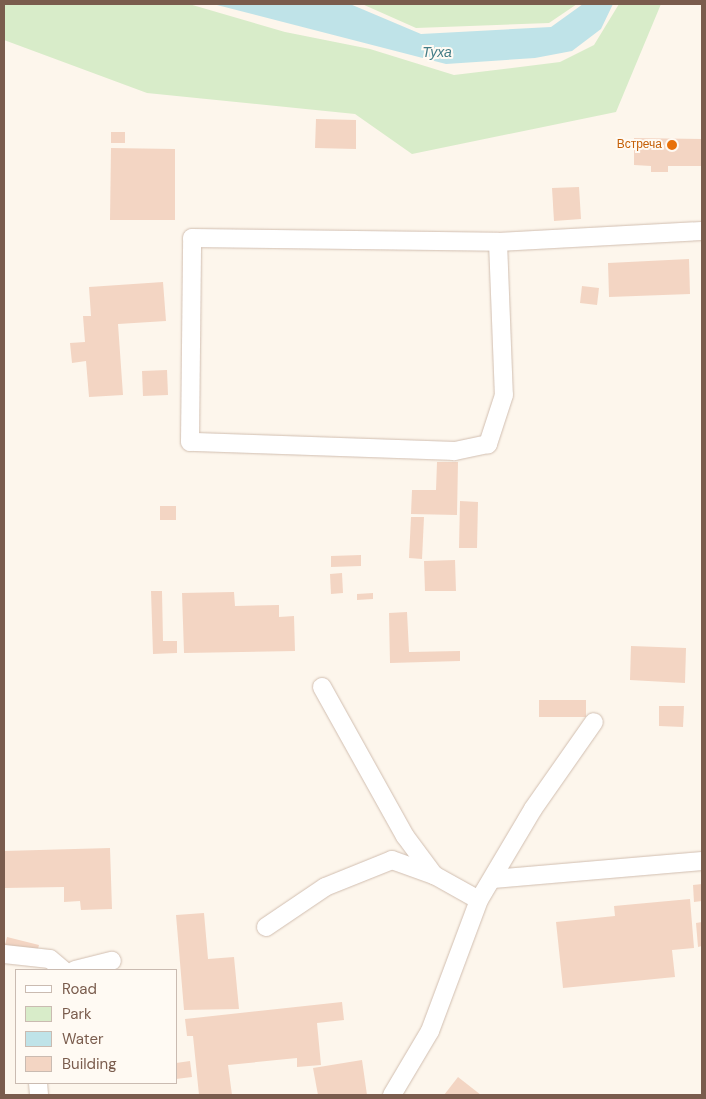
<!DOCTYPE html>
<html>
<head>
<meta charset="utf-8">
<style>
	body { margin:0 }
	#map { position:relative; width:706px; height:1099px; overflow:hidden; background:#fdf6ec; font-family:"DM Sans",sans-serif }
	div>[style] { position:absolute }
	.green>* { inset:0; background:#d8ecc9 }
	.water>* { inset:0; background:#bfe3e8 }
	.building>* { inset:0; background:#f3d5c3 }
	.roads { filter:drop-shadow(0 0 1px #d1beb0) drop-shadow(0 0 1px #d1beb0) }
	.minor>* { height:18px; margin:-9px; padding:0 9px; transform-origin:9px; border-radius:9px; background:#fff }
	.dots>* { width:14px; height:14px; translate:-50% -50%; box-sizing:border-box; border:2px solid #fffaf3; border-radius:50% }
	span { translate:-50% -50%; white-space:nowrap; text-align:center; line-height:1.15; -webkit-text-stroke:4px #fffaf3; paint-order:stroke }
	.food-label { font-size:12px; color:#c56008 }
	.right { translate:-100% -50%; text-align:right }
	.water-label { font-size:14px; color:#437c86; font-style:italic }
	.frame { position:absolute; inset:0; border:5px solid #7a5c4d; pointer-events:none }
	.legend { position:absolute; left:15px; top:969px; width:162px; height:115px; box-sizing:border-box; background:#fffaf3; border:1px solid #cabbb1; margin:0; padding:6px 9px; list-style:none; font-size:15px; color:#7a5c4d }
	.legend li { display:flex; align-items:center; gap:10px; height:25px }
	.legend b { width:25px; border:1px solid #cabbb1 }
</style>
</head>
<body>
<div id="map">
	<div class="green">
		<i style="clip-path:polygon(4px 4px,189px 4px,285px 32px,370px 49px,454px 75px,560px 62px,594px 45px,619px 4px,661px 4px,616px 112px,412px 154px,355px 114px,147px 93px,4px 40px)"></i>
		<i style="clip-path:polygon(362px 4px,577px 4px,549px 23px,416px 28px)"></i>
	</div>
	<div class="water">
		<i style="clip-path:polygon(213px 4px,350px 4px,421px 34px,551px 27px,583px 4px,613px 4px,601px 29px,572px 51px,535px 58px,446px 64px)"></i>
	</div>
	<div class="building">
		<i style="clip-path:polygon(316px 119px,356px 120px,356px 149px,315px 148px)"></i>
		<i style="clip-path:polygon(111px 132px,125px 132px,125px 143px,111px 143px)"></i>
		<i style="clip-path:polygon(634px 138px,702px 139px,702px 166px,668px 166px,668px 172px,651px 172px,651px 166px,634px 165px)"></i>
		<i style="clip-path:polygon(111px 148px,175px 149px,175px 220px,110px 220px)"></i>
		<i style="clip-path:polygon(579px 187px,581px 219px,554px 221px,552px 188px)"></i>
		<i style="clip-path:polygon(689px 259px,690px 294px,609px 297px,608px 263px)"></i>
		<i style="clip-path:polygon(163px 282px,166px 321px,118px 324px,123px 395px,89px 397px,86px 361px,72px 363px,70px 343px,85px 342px,83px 316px,91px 316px,89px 287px)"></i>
		<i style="clip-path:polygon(582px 286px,599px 288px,597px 305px,580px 303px)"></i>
		<i style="clip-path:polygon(167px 370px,168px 395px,143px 396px,142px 371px)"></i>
		<i style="clip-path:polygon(437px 462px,458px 462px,457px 515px,411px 514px,412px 490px,436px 490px)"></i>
		<i style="clip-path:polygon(460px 501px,478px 502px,477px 548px,459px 548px)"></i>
		<i style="clip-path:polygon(160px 506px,176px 506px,176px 520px,160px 520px)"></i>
		<i style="clip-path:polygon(411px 517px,424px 517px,422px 559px,409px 558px)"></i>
		<i style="clip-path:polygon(361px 555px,361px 566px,331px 567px,331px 556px)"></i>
		<i style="clip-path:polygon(455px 560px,456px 591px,425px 591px,424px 561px)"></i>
		<i style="clip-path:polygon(342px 573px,343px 593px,331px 594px,330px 574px)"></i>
		<i style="clip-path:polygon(151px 591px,162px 591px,163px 641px,177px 641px,177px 653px,153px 654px)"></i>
		<i style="clip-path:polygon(234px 592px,235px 606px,279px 605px,279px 617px,294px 616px,295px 651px,184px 653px,182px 593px)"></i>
		<i style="clip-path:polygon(373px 593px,373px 599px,357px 600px,357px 594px)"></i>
		<i style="clip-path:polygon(407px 612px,409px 652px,460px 651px,460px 661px,390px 663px,389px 613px)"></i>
		<i style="clip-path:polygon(631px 646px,686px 648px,685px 683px,630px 680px)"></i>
		<i style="clip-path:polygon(539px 700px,586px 700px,586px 717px,539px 717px)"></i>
		<i style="clip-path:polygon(659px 706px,684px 706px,683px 727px,659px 726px)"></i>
		<i style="clip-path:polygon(110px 848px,112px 909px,81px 910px,80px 901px,64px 902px,64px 887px,4px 888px,4px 851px)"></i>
		<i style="clip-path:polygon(702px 884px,702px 901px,694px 902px,693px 885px)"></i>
		<i style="clip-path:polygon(690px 899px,694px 948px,672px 950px,675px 977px,563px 988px,556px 922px,615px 916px,614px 906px)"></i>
		<i style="clip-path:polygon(204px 913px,208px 959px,234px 957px,239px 1009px,184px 1010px,176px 915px)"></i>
		<i style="clip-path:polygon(702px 922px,702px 946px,698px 947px,696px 923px)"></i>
		<i style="clip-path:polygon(7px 937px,39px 945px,37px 952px,5px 945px)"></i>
		<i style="clip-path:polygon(342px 1002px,344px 1020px,317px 1023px,321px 1065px,297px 1067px,297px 1058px,228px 1065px,232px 1095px,199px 1095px,193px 1036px,187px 1036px,185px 1019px)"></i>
		<i style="clip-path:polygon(362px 1060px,367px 1095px,318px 1095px,313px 1068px)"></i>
		<i style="clip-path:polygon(190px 1061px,192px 1077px,176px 1079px,176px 1063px)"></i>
		<i style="clip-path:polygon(458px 1077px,481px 1095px,444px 1095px)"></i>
	</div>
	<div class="roads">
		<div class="minor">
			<i style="left:498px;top:242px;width:153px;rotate:87.8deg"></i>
			<i style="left:504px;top:395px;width:52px;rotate:108.1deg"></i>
			<i style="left:488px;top:444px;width:35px;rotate:168deg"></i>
			<i style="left:454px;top:451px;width:264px;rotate:-178deg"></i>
			<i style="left:190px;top:442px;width:204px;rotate:-89.4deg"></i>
			<i style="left:192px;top:238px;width:306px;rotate:0.7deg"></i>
			<i style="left:498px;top:242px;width:204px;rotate:-3.1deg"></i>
			<i style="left:322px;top:687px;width:171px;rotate:60.9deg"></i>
			<i style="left:405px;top:836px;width:49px;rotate:53.4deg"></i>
			<i style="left:434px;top:875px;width:51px;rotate:29.1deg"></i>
			<i style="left:493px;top:879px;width:210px;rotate:-4.9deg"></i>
			<i style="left:266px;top:927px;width:71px;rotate:-34.1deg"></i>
			<i style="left:325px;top:887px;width:72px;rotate:-21.9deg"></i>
			<i style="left:392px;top:860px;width:45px;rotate:19.7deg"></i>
			<i style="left:4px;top:954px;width:46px;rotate:6.2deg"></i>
			<i style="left:50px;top:959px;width:17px;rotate:40deg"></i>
			<i style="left:75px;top:970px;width:38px;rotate:-14deg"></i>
			<i style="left:38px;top:1083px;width:12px;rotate:85deg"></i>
			<i style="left:392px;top:1095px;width:74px;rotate:-59.3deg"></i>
			<i style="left:430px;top:1031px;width:140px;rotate:-69.5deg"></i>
			<i style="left:479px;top:900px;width:106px;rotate:-59.3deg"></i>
			<i style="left:533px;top:809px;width:106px;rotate:-55deg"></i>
		</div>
	</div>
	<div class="dots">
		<i style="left:672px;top:145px;background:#e8710a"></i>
	</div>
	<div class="food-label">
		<span class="right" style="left:662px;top:145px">Встреча</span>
	</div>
	<div class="water-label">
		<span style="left:437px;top:52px">Туха</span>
	</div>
	<div class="frame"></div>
	<ul class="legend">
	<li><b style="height:6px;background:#fff"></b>Road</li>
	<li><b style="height:14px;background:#d8ecc9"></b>Park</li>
	<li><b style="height:14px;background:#bfe3e8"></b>Water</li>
	<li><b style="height:14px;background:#f3d5c3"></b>Building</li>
	</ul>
</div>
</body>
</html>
